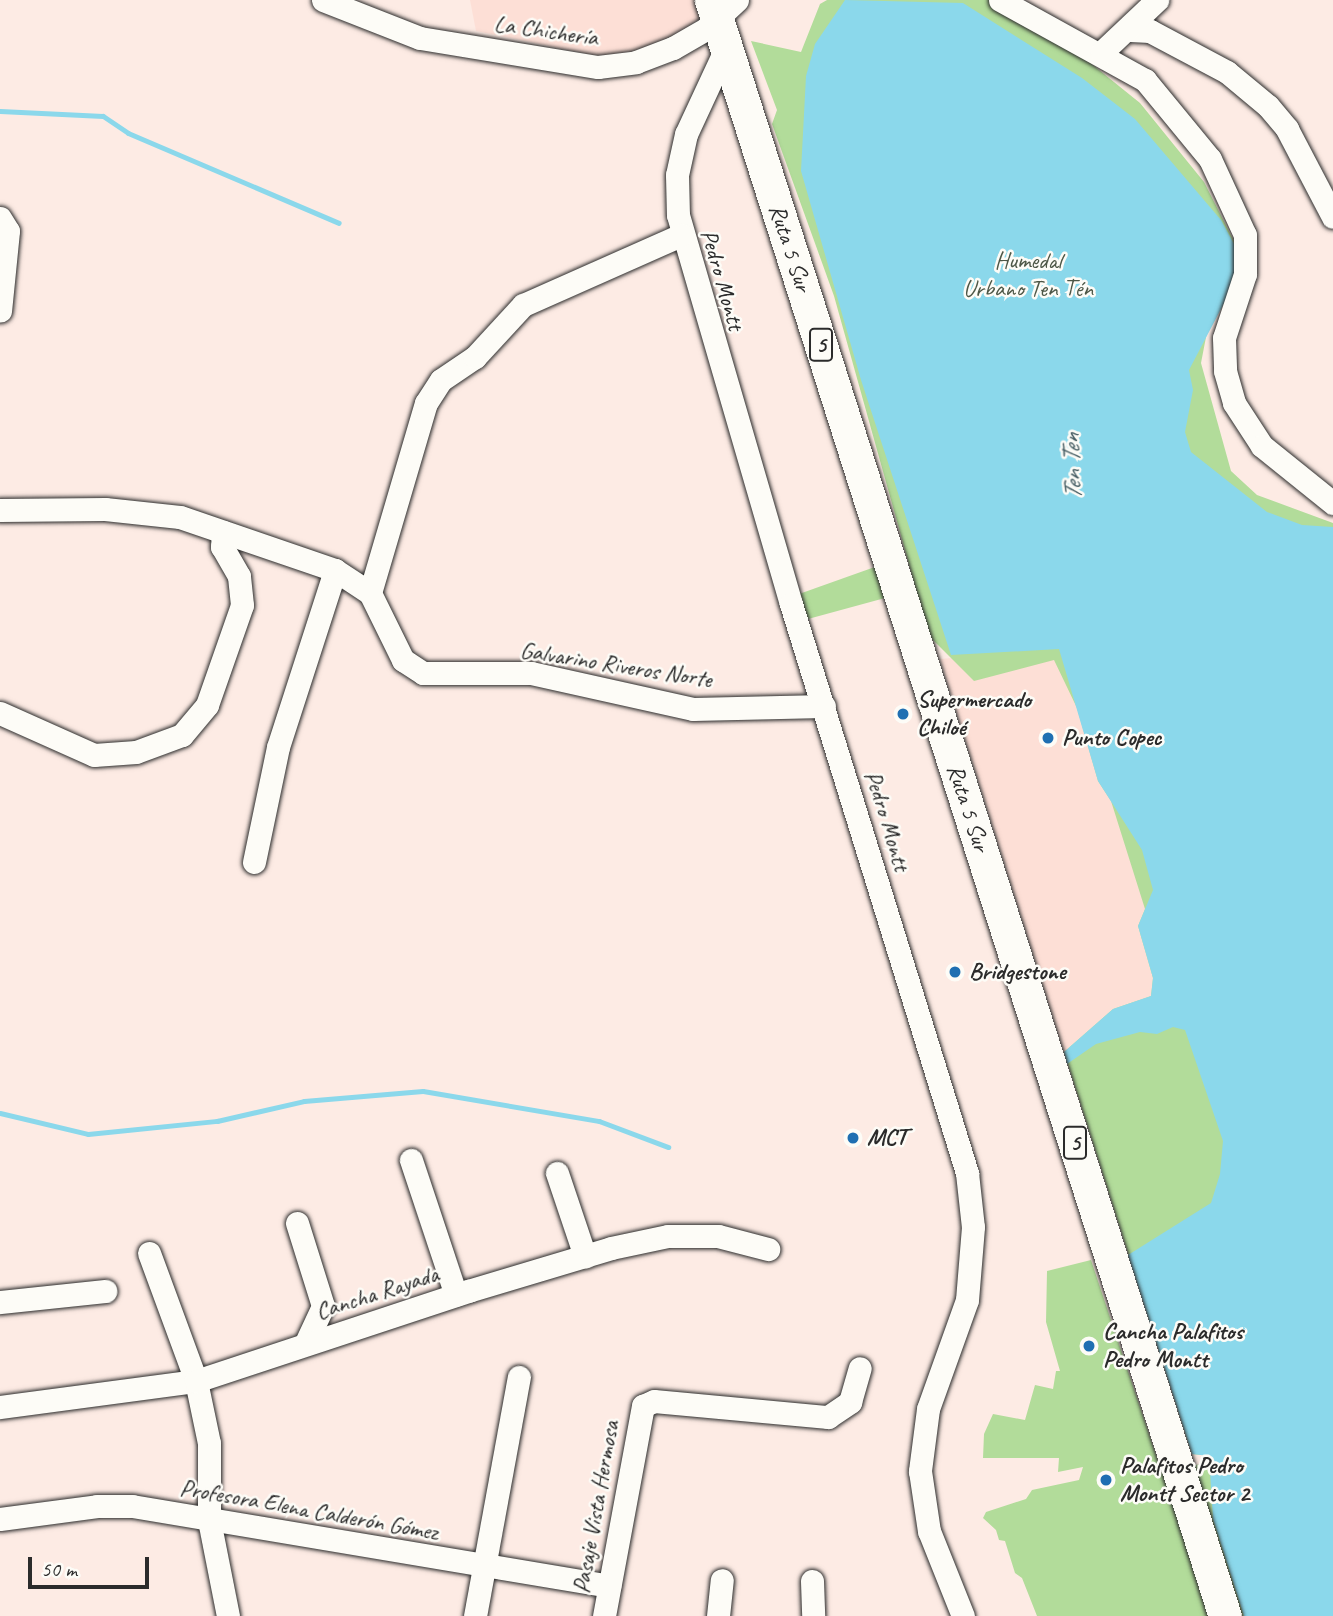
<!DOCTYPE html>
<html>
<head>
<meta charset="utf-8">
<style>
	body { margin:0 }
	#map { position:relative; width:1333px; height:1616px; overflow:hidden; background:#fdebe4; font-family:Caveat,sans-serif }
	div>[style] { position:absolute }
	.built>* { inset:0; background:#fddfd6 }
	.green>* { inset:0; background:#b2dc9a }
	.water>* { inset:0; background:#8bd8eb }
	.stream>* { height:5px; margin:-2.5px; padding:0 2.5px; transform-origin:2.5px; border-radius:2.5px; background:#8bd8eb }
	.roads { filter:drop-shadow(0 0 2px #2b2b2b) drop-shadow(0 0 2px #2b2b2b) }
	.minor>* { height:23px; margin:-11.5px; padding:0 11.5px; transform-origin:11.5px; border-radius:11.5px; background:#fdfcf7 }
	.highway>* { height:33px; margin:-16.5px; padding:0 16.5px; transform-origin:16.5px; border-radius:16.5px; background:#fdfcf7 }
	.dots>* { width:19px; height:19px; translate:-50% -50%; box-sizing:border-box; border:4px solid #fdfcf7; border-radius:50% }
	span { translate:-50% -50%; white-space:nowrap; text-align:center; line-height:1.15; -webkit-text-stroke:5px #fdfcf7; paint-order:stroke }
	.shield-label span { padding:2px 5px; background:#fdfcf7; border:2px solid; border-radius:5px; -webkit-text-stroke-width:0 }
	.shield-label { font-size:23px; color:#2b2b2b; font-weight:700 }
	.street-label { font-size:24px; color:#2b2b2b }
	.park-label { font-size:24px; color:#4d5747 }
	.poi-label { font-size:24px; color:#2b2b2b; font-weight:700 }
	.left { translate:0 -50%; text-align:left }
	.water-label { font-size:26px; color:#485f65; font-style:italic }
	.scale { position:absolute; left:28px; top:1557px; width:121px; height:32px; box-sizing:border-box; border:4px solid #2b2b2b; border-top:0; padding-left:9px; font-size:21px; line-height:24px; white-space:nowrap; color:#2b2b2b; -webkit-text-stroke:5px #fdfcf7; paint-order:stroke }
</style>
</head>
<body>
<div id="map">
	<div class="built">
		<i style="clip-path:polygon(470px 0,694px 0,699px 19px,657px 48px,617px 60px,476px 31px)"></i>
		<i style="clip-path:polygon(1059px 649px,1142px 850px,1153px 890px,1138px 926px,1153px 978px,1151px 996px,1113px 1009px,1064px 1052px,940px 659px)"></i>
	</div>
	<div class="green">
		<i style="clip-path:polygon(827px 0,1019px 0,1016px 22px,1078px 53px,1140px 103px,1204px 182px,1234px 241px,1232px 288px,1207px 332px,1201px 363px,1231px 471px,1257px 495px,1333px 523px,1333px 1616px,1037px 1616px,1022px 1578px,1015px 1573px,1005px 1541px,999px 1540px,996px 1530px,983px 1518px,986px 1512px,1026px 1499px,1032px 1490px,1079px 1480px,1083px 1467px,1058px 1472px,1059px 1458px,983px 1458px,984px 1434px,993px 1414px,1025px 1420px,1035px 1385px,1053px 1389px,1056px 1371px,1060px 1371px,1046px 1322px,1047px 1271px,1091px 1260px,1162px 1473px,1205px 1463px,1202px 1455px,1192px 1454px,1064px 1052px,1113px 1009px,1151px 996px,1153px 978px,1138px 926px,1145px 909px,1111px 801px,1098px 781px,1077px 708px,1054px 660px,974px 681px,929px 636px,834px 296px,772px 124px,777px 110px,751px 41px,801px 52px,820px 4px)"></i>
		<i style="clip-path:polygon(886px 563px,896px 595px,808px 619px,799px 594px)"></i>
	</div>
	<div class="water">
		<i style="clip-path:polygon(845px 0,963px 3px,1082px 78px,1135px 119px,1221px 220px,1241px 257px,1232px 288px,1189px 370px,1193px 390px,1185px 432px,1191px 452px,1267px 512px,1302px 525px,1333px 527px,1333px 1616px,1244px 1616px,1213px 1519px,1209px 1456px,1192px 1454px,1128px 1255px,1211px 1203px,1220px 1174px,1223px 1141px,1185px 1030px,1173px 1027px,1157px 1034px,1140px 1032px,1096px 1044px,1067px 1064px,1064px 1052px,1113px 1009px,1151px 996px,1153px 978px,1138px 926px,1153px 890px,1142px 850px,1098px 781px,1059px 649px,951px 655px,861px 380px,801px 171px,806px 76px,815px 44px)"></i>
	</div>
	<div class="stream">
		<i style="left:0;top:111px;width:103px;rotate:2.8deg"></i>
		<i style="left:103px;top:116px;width:30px;rotate:34deg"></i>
		<i style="left:128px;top:133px;width:229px;rotate:23.1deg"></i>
		<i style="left:0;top:1113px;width:90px;rotate:13.4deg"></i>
		<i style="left:88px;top:1134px;width:130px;rotate:-5.8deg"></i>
		<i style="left:217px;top:1121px;width:89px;rotate:-12.9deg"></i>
		<i style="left:304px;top:1101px;width:119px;rotate:-4.8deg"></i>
		<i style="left:423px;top:1091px;width:179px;rotate:9.7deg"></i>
		<i style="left:599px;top:1121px;width:74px;rotate:20.6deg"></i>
	</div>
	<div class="roads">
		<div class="minor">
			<i style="left:323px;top:0;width:104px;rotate:21.4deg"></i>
			<i style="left:420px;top:38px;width:180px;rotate:9.3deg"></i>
			<i style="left:598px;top:67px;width:38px;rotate:-7deg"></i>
			<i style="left:636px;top:62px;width:40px;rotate:-21deg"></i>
			<i style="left:673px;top:48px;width:39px;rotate:-30deg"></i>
			<i style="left:707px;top:28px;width:41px;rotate:-43deg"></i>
			<i style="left:1000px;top:0;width:166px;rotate:28.9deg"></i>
			<i style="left:1145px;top:80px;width:102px;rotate:50.6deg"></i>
			<i style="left:1210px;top:159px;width:84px;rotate:65.3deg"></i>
			<i style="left:1245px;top:235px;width:39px;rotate:90deg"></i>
			<i style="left:1245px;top:274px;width:67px;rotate:108.2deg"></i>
			<i style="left:1224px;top:338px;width:33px;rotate:88deg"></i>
			<i style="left:1225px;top:371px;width:33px;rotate:74deg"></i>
			<i style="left:1234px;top:403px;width:51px;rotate:56.9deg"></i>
			<i style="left:1262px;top:446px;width:91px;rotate:38.8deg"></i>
			<i style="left:1130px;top:30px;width:20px;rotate:3deg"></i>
			<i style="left:1150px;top:31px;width:87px;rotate:28deg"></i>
			<i style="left:1227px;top:72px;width:53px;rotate:39.7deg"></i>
			<i style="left:1268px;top:106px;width:30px;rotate:50deg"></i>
			<i style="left:1287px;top:129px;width:99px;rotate:62.4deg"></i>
			<i style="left:726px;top:48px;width:95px;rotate:114.9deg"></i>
			<i style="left:686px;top:134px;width:42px;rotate:102.4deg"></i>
			<i style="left:677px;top:175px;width:40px;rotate:88.6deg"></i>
			<i style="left:678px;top:215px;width:405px;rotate:73.8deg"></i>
			<i style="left:791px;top:604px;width:596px;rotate:72.81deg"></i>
			<i style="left:967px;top:1173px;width:54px;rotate:83.7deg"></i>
			<i style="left:973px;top:1227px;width:73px;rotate:94.7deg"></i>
			<i style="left:967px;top:1300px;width:116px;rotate:109.7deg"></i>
			<i style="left:928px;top:1409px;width:63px;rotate:97.4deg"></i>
			<i style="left:920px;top:1471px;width:61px;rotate:81.5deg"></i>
			<i style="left:929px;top:1531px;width:92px;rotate:68.2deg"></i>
			<i style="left:1102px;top:52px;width:76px;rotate:-43.4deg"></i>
			<i style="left:0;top:218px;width:15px;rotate:58deg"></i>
			<i style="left:8px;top:231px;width:80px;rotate:95.7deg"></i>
			<i style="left:0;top:510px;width:105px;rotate:-0.5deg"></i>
			<i style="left:105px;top:509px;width:75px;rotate:6.1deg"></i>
			<i style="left:180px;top:517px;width:164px;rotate:18.9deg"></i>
			<i style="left:335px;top:570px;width:42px;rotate:33.3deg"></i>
			<i style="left:370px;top:593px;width:75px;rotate:63.8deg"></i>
			<i style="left:403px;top:660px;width:24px;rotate:33deg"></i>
			<i style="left:423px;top:673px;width:108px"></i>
			<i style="left:531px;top:673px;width:166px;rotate:12.5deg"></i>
			<i style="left:693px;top:709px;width:131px;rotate:-1.3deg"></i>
			<i style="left:370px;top:593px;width:198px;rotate:-73.6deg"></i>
			<i style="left:426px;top:403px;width:27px;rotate:-57deg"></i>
			<i style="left:441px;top:380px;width:41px;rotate:-34.1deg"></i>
			<i style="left:475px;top:357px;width:71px;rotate:-47.3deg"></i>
			<i style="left:523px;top:305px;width:173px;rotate:-23.9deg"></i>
			<i style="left:0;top:713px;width:103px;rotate:24.1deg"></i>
			<i style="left:94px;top:755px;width:42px;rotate:-4.1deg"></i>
			<i style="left:136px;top:752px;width:49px;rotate:-20.3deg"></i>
			<i style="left:182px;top:735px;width:39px;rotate:-50deg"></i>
			<i style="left:207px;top:705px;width:106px;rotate:-70.7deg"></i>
			<i style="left:242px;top:605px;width:29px;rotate:-96deg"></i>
			<i style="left:239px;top:576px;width:34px;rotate:-120deg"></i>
			<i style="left:222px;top:547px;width:15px;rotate:-86deg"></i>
			<i style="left:254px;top:862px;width:117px;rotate:-78.2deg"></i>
			<i style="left:278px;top:747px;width:186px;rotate:-72.1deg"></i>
			<i style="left:411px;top:1160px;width:142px;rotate:71.6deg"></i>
			<i style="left:557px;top:1173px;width:88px;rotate:71.4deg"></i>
			<i style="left:297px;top:1223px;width:87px;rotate:72.6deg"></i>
			<i style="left:323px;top:1306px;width:40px;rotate:115deg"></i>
			<i style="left:149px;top:1253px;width:136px;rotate:69.8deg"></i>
			<i style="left:196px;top:1381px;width:63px;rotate:78.2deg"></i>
			<i style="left:209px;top:1443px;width:77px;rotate:90deg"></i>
			<i style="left:209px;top:1520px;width:98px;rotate:78.8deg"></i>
			<i style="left:0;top:1302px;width:106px;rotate:-6deg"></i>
			<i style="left:0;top:1407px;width:198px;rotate:-7.6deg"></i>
			<i style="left:196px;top:1381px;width:287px;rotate:-18.3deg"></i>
			<i style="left:468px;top:1291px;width:149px;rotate:-16.7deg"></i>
			<i style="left:611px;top:1248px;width:58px;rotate:-11.9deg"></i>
			<i style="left:668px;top:1236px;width:50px"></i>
			<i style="left:718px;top:1236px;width:52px;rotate:14.6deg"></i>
			<i style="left:0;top:1519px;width:98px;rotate:-7.6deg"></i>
			<i style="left:97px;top:1506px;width:35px"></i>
			<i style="left:132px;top:1506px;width:484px;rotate:9.5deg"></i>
			<i style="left:812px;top:1581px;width:35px;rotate:88deg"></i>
			<i style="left:475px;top:1616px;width:243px;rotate:-79.6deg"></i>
			<i style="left:604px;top:1616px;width:214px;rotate:-79.5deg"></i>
			<i style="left:643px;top:1406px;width:12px;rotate:-24deg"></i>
			<i style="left:654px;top:1401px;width:175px;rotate:5.3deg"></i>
			<i style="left:828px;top:1417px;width:27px;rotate:-34deg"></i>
			<i style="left:850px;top:1402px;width:35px;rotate:-74deg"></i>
			<i style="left:718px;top:1616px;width:36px;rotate:-84deg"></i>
		</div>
		<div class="highway">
			<i style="left:711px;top:0;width:1696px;rotate:72.36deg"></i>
		</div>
	</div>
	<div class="dots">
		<i style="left:903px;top:714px;background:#1f6fb2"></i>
		<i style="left:1048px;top:738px;background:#1f6fb2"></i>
		<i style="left:955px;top:972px;background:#1f6fb2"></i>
		<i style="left:853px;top:1138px;background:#1f6fb2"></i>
		<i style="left:1089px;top:1346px;background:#1f6fb2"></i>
		<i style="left:1106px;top:1480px;background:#1f6fb2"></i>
	</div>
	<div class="shield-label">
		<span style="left:821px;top:345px">5</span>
		<span style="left:1075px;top:1143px">5</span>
	</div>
	<div class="street-label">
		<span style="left:546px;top:31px;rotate:8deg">La Chichería</span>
		<span style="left:790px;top:248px;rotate:72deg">Ruta 5 Sur</span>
		<span style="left:722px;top:280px;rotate:74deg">Pedro Montt</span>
		<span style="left:616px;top:665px;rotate:9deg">Galvarino Riveros Norte</span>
		<span style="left:968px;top:808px;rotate:72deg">Ruta 5 Sur</span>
		<span style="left:887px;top:821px;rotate:73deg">Pedro Montt</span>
		<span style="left:377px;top:1293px;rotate:-18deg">Cancha Rayada</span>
		<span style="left:596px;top:1507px;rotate:-80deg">Pasaje Vista Hermosa</span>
		<span style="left:309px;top:1510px;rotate:10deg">Profesora Elena Calderón Gómez</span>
	</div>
	<div class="park-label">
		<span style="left:1028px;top:275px">Humedal<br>Urbano Ten Tén</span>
	</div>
	<div class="poi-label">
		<span class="left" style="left:917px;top:714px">Supermercado<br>Chiloé</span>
		<span class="left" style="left:1062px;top:738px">Punto Copec</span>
		<span class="left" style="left:969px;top:972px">Bridgestone</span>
		<span class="left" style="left:867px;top:1138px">MCT</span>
		<span class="left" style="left:1103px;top:1346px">Cancha Palafitos<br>Pedro Montt</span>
		<span class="left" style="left:1120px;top:1480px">Palafitos Pedro<br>Montt Sector 2</span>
	</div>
	<div class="water-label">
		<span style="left:1072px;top:467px;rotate:-92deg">Ten Ten</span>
	</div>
	<div class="scale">50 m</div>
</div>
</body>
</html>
